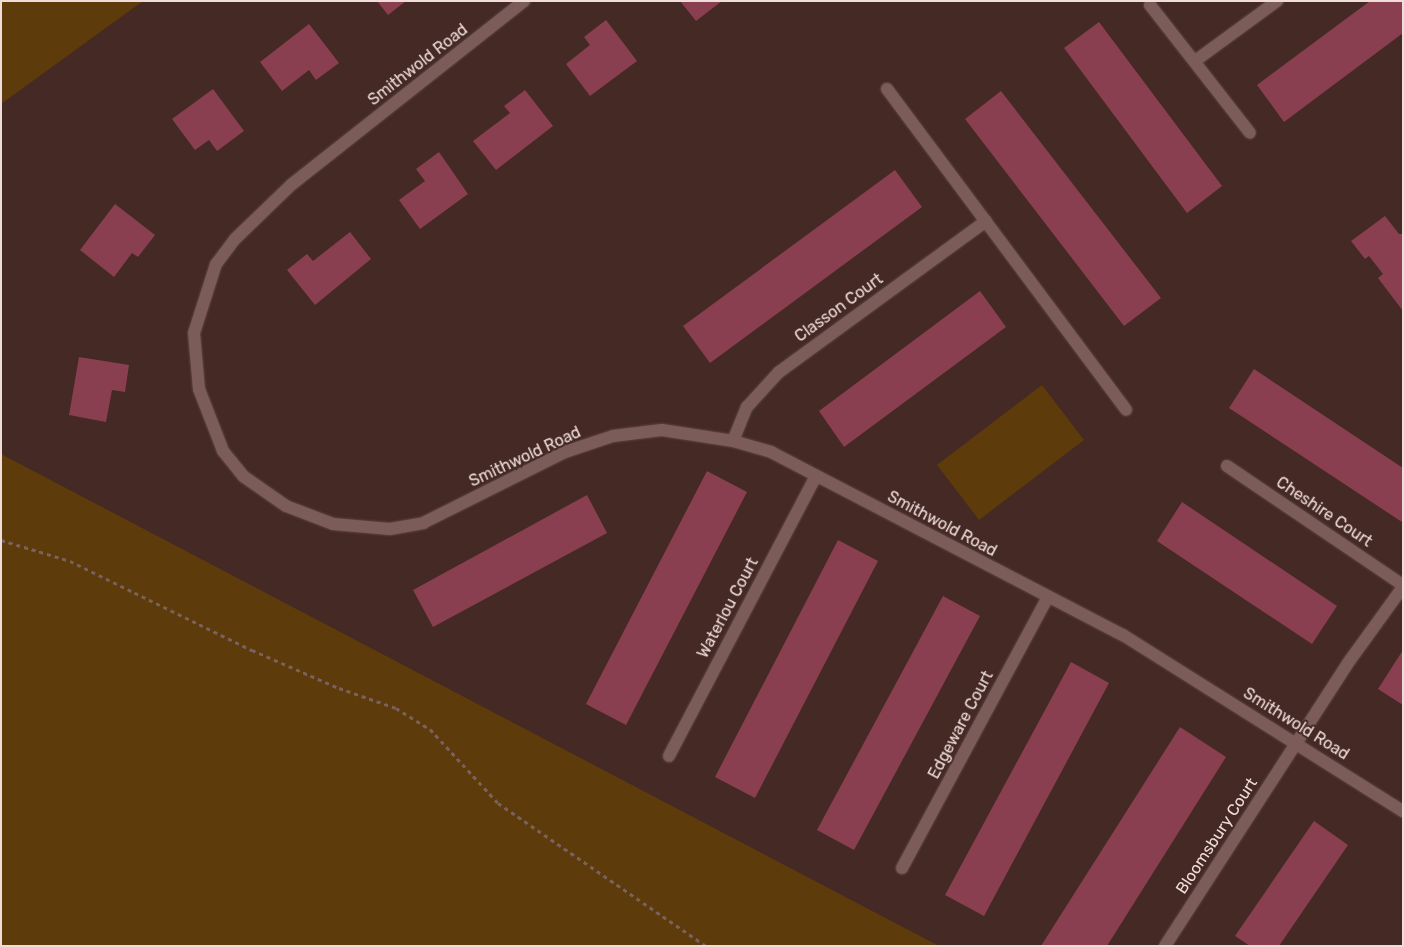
<!DOCTYPE html>
<html>
<head>
<meta charset="utf-8">
<style>
	body { margin:0 }
	#map { position:relative; width:1404px; height:947px; overflow:hidden; background:#442925; font-family:Rubik,sans-serif }
	div>[style] { position:absolute }
	.green>* { inset:0; background:#5e3b0b }
	.building>* { inset:0; background:#8a3f50 }
	.path>* { height:3px; margin-top:-1.5px; transform-origin:0; background:repeating-linear-gradient(90deg,#79615d 0 4px,transparent 0 8px) }
	.roads { filter:drop-shadow(0 0 1px #5d4543) drop-shadow(0 0 1px #5d4543) }
	.minor>* { height:12px; margin:-6px; padding:0 6px; transform-origin:6px; border-radius:6px; background:#7c5c58 }
	span { translate:-50% -50%; white-space:nowrap; text-align:center; line-height:1.15; -webkit-text-stroke:4px #442925; paint-order:stroke }
	.street-label { font-size:16px; color:#f0ddda }
	.frame { position:absolute; inset:0; border:2px solid #f0ddda; pointer-events:none }
</style>
</head>
<body>
<div id="map">
	<div class="green">
		<i style="clip-path:polygon(1px 1px,143px 1px,1px 104px)"></i>
		<i style="clip-path:polygon(1042px 385px,1084px 440px,979px 520px,937px 465px)"></i>
		<i style="clip-path:polygon(1px 454px,939px 946px,1px 946px)"></i>
	</div>
	<div class="building">
		<i style="clip-path:polygon(377px 1px,406px 1px,388px 15px)"></i>
		<i style="clip-path:polygon(680px 1px,722px 1px,696px 21px)"></i>
		<i style="clip-path:polygon(1370px 1px,1403px 1px,1403px 33px,1284px 122px,1257px 85px)"></i>
		<i style="clip-path:polygon(606px 20px,637px 61px,590px 96px,566px 64px,590px 45px,584px 37px)"></i>
		<i style="clip-path:polygon(1099px 22px,1222px 186px,1187px 213px,1064px 48px)"></i>
		<i style="clip-path:polygon(309px 24px,339px 63px,316px 80px,309px 70px,282px 91px,260px 62px)"></i>
		<i style="clip-path:polygon(213px 89px,244px 131px,217px 151px,209px 140px,195px 150px,172px 119px)"></i>
		<i style="clip-path:polygon(525px 90px,553px 126px,496px 170px,473px 141px,510px 113px,504px 106px)"></i>
		<i style="clip-path:polygon(1001px 91px,1161px 298px,1124px 326px,965px 119px)"></i>
		<i style="clip-path:polygon(439px 152px,468px 194px,420px 229px,399px 200px,425px 181px,416px 169px)"></i>
		<i style="clip-path:polygon(895px 170px,922px 207px,710px 363px,683px 326px)"></i>
		<i style="clip-path:polygon(115px 204px,155px 235px,138px 257px,132px 253px,114px 277px,80px 250px)"></i>
		<i style="clip-path:polygon(1385px 216px,1399px 234px,1403px 234px,1403px 311px,1378px 278px,1383px 274px,1369px 256px,1365px 259px,1351px 241px)"></i>
		<i style="clip-path:polygon(350px 232px,371px 259px,315px 305px,287px 270px,307px 254px,313px 261px)"></i>
		<i style="clip-path:polygon(980px 291px,1006px 327px,844px 447px,819px 411px)"></i>
		<i style="clip-path:polygon(79px 357px,129px 365px,125px 392px,112px 390px,106px 422px,69px 415px)"></i>
		<i style="clip-path:polygon(1254px 369px,1403px 468px,1402px 522px,1229px 408px)"></i>
		<i style="clip-path:polygon(707px 471px,747px 492px,626px 725px,586px 704px)"></i>
		<i style="clip-path:polygon(587px 495px,607px 533px,433px 627px,413px 590px)"></i>
		<i style="clip-path:polygon(1182px 502px,1337px 606px,1312px 644px,1157px 541px)"></i>
		<i style="clip-path:polygon(838px 540px,878px 561px,755px 798px,715px 777px)"></i>
		<i style="clip-path:polygon(943px 596px,980px 616px,854px 850px,817px 830px)"></i>
		<i style="clip-path:polygon(1403px 650px,1403px 705px,1378px 689px)"></i>
		<i style="clip-path:polygon(1071px 662px,1109px 683px,984px 916px,945px 895px)"></i>
		<i style="clip-path:polygon(1180px 727px,1226px 757px,1107px 946px,1041px 946px)"></i>
		<i style="clip-path:polygon(1314px 821px,1348px 845px,1279px 946px,1250px 946px,1235px 936px)"></i>
	</div>
	<div class="path">
		<i style="left:1px;top:540px;width:72px;rotate:16.9deg"></i>
		<i style="left:70px;top:561px;width:203px;rotate:26.1deg"></i>
		<i style="left:252px;top:650px;width:95px;rotate:23.6deg"></i>
		<i style="left:339px;top:688px;width:60px;rotate:19.3deg"></i>
		<i style="left:396px;top:708px;width:40px;rotate:32deg"></i>
		<i style="left:430px;top:729px;width:100px;rotate:47.4deg"></i>
		<i style="left:498px;top:803px;width:252px;rotate:34.5deg"></i>
	</div>
	<div class="roads">
		<div class="minor">
			<i style="left:524px;top:1px;width:295px;rotate:141.7deg"></i>
			<i style="left:292px;top:184px;width:79px;rotate:136deg"></i>
			<i style="left:235px;top:239px;width:31px;rotate:127deg"></i>
			<i style="left:216px;top:264px;width:72px;rotate:107.7deg"></i>
			<i style="left:194px;top:333px;width:56px;rotate:84.9deg"></i>
			<i style="left:199px;top:389px;width:66px;rotate:68.8deg"></i>
			<i style="left:223px;top:451px;width:32px;rotate:51deg"></i>
			<i style="left:243px;top:476px;width:52px;rotate:34.9deg"></i>
			<i style="left:286px;top:506px;width:50px;rotate:21deg"></i>
			<i style="left:333px;top:524px;width:57px;rotate:5deg"></i>
			<i style="left:390px;top:529px;width:34px;rotate:-10deg"></i>
			<i style="left:423px;top:523px;width:159px;rotate:-26.6deg"></i>
			<i style="left:565px;top:452px;width:51px;rotate:-18.4deg"></i>
			<i style="left:613px;top:436px;width:49px;rotate:-7deg"></i>
			<i style="left:662px;top:430px;width:72px;rotate:8.8deg"></i>
			<i style="left:733px;top:441px;width:40px;rotate:16deg"></i>
			<i style="left:771px;top:452px;width:397px;rotate:27.5deg"></i>
			<i style="left:1123px;top:635px;width:331px;rotate:32.2deg"></i>
			<i style="left:1150px;top:5px;width:162px;rotate:52deg"></i>
			<i style="left:1195px;top:61px;width:102px;rotate:-36.2deg"></i>
			<i style="left:887px;top:89px;width:400px;rotate:53.3deg"></i>
			<i style="left:733px;top:441px;width:37px;rotate:-68deg"></i>
			<i style="left:747px;top:407px;width:47px;rotate:-47.6deg"></i>
			<i style="left:779px;top:372px;width:256px;rotate:-36.1deg"></i>
			<i style="left:1227px;top:466px;width:212px;rotate:34.1deg"></i>
			<i style="left:669px;top:756px;width:316px;rotate:-62.3deg"></i>
			<i style="left:902px;top:868px;width:308px;rotate:-61.7deg"></i>
			<i style="left:1165px;top:946px;width:337px;rotate:-57.1deg"></i>
			<i style="left:1348px;top:663px;width:94px;rotate:-54.1deg"></i>
		</div>
	</div>
	<div class="street-label">
		<span style="left:418px;top:65px;rotate:-38deg">Smithwold Road</span>
		<span style="left:839px;top:308px;rotate:-36deg">Classon Court</span>
		<span style="left:525px;top:457px;rotate:-25deg">Smithwold Road</span>
		<span style="left:1324px;top:512px;rotate:34deg">Cheshire Court</span>
		<span style="left:942px;top:524px;rotate:28deg">Smithwold Road</span>
		<span style="left:728px;top:608px;rotate:-62deg">Waterlou Court</span>
		<span style="left:1296px;top:724px;rotate:32deg">Smithwold Road</span>
		<span style="left:961px;top:725px;rotate:-62deg">Edgeware Court</span>
		<span style="left:1217px;top:836px;rotate:-57deg">Bloomsbury Court</span>
	</div>
	<div class="frame"></div>
</div>
</body>
</html>
